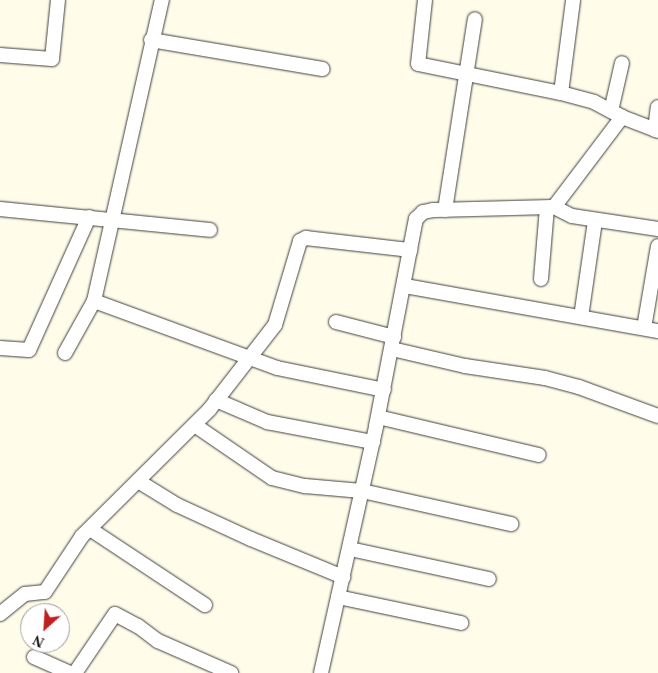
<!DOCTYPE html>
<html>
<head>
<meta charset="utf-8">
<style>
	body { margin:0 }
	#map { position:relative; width:658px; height:673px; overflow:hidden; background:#fffcea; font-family:Georgia,serif }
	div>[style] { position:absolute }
	.roads { filter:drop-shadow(0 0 1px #3f3f3f) drop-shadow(0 0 1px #3f3f3f) }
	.minor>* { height:14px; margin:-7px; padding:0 7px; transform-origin:7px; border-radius:7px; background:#fff }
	span { translate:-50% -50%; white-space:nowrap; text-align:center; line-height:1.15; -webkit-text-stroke:5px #fff; paint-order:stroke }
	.north { position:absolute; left:20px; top:603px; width:50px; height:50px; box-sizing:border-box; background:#fff; border:1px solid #9e9e9e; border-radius:50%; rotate:206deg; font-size:14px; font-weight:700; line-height:20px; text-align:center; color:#0c0c0c }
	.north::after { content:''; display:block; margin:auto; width:18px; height:22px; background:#bf2120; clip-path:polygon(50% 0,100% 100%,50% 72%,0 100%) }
</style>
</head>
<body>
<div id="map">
	<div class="roads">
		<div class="minor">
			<i style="left:425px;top:0;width:64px;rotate:96.2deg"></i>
			<i style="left:418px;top:64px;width:146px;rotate:11.5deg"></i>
			<i style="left:561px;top:93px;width:34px;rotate:15deg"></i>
			<i style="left:594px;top:102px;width:32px;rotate:28deg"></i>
			<i style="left:151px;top:40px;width:174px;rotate:9.6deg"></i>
			<i style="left:0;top:55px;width:52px;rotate:4.4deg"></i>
			<i style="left:52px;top:59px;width:59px;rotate:-84.2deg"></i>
			<i style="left:561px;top:93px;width:94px;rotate:-82.6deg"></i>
			<i style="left:611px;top:111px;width:49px;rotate:-77.1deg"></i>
			<i style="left:655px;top:130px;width:23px;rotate:-83deg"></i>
			<i style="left:554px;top:207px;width:20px;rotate:27deg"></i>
			<i style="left:572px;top:216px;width:87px;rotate:8.6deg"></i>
			<i style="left:0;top:209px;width:211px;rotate:5.7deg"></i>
			<i style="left:445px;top:210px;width:193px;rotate:-81.1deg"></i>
			<i style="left:541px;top:279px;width:71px;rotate:-85.2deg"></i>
			<i style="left:405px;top:286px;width:257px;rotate:10.1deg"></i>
			<i style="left:94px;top:301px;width:195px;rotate:20.1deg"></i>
			<i style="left:277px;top:368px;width:109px;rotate:11.6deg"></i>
			<i style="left:581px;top:317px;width:97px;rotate:-81.7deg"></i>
			<i style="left:336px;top:322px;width:60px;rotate:14.5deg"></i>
			<i style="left:644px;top:328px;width:83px;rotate:-80.3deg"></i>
			<i style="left:0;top:348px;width:29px;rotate:4deg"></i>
			<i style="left:29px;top:350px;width:146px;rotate:-65.7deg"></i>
			<i style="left:392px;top:349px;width:75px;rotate:13.1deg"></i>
			<i style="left:465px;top:366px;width:81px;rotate:8.5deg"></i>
			<i style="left:545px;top:378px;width:35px;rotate:15deg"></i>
			<i style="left:579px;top:387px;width:84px;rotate:20.2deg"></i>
			<i style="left:65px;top:353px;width:60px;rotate:-60.9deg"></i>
			<i style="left:94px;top:301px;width:309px;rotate:-77.3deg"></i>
			<i style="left:216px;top:400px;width:56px;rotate:23.3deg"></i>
			<i style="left:267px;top:422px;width:108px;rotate:10.7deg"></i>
			<i style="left:378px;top:417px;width:165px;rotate:13.3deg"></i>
			<i style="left:196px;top:426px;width:92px;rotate:34.4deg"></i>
			<i style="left:272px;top:478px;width:34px;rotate:14deg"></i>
			<i style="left:305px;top:486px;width:57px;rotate:5deg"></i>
			<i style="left:362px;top:491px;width:153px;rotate:12.5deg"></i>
			<i style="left:138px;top:481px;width:46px;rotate:31.6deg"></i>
			<i style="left:177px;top:505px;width:81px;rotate:24.7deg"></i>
			<i style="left:251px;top:539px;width:100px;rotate:22.4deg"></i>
			<i style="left:90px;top:529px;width:138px;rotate:33.5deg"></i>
			<i style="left:350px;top:549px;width:142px;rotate:12.2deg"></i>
			<i style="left:338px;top:597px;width:126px;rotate:11.9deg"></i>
			<i style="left:0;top:614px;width:32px;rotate:-39deg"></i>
			<i style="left:25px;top:594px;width:20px;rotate:-6deg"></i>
			<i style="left:45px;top:592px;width:67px;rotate:-56.5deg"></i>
			<i style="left:82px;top:536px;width:179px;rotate:-44.8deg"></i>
			<i style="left:209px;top:410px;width:108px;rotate:-52.2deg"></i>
			<i style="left:275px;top:325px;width:88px;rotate:-73.4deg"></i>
			<i style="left:300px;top:241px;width:7px;rotate:-27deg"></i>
			<i style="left:306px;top:238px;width:105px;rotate:6.6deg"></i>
			<i style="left:34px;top:657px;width:39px;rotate:24deg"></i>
			<i style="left:75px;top:673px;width:71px;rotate:-55.9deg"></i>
			<i style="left:115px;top:614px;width:26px;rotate:28deg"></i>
			<i style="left:138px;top:626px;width:25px;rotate:37deg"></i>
			<i style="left:158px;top:641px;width:80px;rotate:23.7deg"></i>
			<i style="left:321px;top:673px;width:253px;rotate:-77.4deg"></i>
			<i style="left:376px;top:426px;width:211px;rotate:-79.1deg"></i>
			<i style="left:416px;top:219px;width:10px;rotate:-45deg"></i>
			<i style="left:423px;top:212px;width:10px;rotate:-11deg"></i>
			<i style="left:433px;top:210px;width:121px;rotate:-1.4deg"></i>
			<i style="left:554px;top:207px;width:113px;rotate:-52.9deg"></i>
			<i style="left:622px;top:117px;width:39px;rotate:21deg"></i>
		</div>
	</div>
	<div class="north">N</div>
</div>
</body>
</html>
